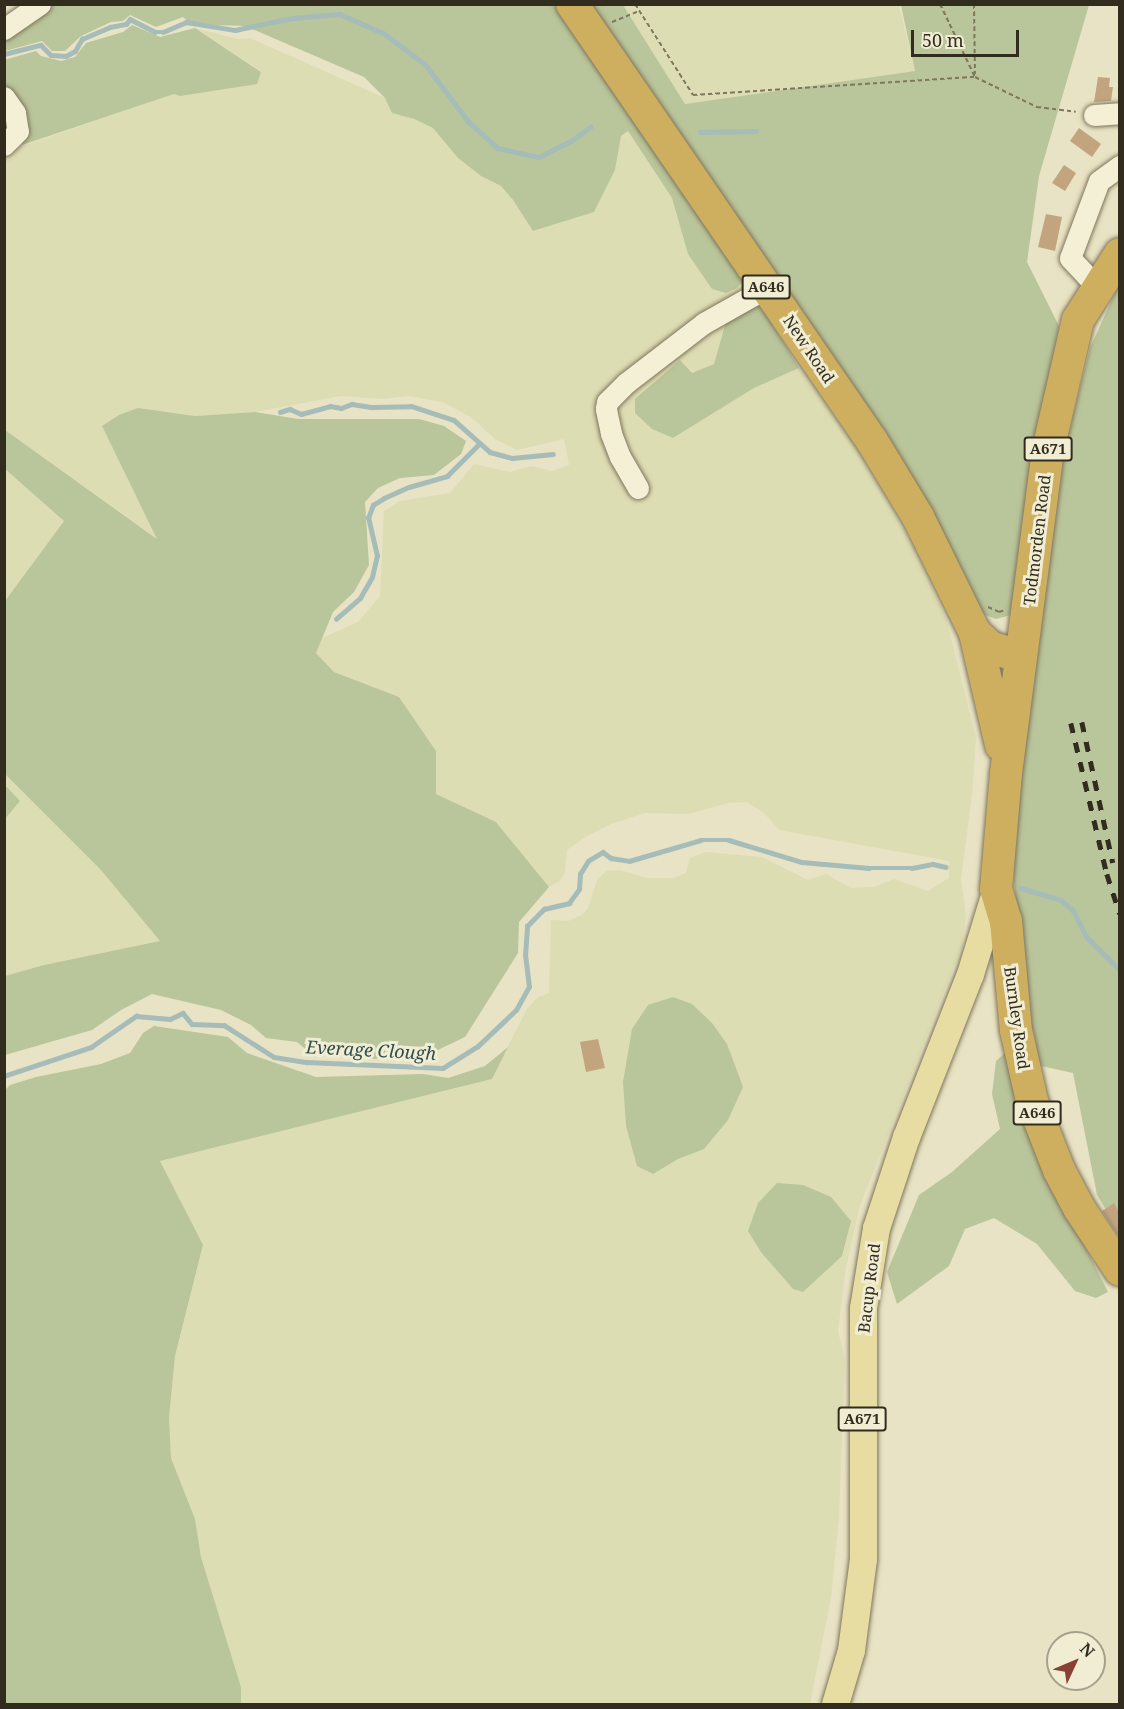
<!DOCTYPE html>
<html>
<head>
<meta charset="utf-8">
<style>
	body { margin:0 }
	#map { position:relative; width:1124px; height:1709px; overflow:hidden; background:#e8e3c4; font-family:"Noto Serif",serif }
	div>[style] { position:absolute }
	.farmland>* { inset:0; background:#ddddb3 }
	.green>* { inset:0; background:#b9c59a }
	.stream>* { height:4.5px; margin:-2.25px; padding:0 2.25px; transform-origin:2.25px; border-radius:2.25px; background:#a6bcb9 }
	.building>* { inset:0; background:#c2a57f }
	.path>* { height:2px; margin-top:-1px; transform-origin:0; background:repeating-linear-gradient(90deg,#80765d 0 4.5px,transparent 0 7.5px) }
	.roads { filter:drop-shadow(0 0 2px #80765d) drop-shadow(0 0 2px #80765d) }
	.minor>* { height:21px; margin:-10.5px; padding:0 10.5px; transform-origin:10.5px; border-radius:10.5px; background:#f4f0d6 }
	.major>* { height:27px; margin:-13.5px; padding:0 13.5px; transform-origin:13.5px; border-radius:13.5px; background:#e7dca1 }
	.highway>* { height:32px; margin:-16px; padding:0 16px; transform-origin:16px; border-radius:16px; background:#cdaf5f }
	.rail>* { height:4.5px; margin-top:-2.25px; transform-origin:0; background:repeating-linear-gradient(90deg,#322c1f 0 10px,transparent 0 20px) }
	span { translate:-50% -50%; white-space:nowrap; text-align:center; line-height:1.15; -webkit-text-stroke:6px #f0edd3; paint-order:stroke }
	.shield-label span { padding:2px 4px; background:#f0edd3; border:2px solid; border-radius:4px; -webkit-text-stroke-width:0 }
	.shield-label { font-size:15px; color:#322c1f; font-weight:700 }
	.street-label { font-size:16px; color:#322c1f }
	.water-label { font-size:18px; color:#304d50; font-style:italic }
	.frame { position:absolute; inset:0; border:6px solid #322c1f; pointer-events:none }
	.north { position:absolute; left:1046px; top:1631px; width:60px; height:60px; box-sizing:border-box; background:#f0edd3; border:2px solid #a4a08b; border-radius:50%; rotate:46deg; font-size:16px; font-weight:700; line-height:24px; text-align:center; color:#322c1f }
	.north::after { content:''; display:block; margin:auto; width:21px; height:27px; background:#884134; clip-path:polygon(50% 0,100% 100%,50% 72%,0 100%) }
	.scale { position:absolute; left:911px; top:30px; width:108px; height:27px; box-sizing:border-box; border:3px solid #322c1f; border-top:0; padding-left:8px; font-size:18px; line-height:21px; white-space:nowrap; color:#322c1f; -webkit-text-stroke:4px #f0edd3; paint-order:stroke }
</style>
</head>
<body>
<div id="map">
	<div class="farmland">
		<i style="clip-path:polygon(623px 5px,899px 5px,915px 71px,685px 104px)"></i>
		<i style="clip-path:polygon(195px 28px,238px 39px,250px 38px,385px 98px,392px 113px,414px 119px,433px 128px,458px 158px,481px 176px,501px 186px,513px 200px,533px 231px,594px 212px,615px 170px,621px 136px,628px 131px,672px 198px,688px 254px,744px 280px,745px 285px,727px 318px,714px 364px,692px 373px,680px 360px,673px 438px,754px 388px,799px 368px,855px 445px,916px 550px,946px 618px,976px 738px,972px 795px,961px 879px,966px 915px,962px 946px,860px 1206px,846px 1267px,838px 1331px,845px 1359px,839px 1518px,831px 1598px,810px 1704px,241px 1704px,241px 1687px,201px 1557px,195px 1519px,171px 1458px,169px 1418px,175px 1356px,203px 1246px,160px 1161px,491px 1079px,527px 1009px,538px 997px,549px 993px,551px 920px,568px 921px,582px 915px,588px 908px,597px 880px,606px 871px,620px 870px,647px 878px,673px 878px,686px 873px,690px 858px,705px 852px,762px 857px,808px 880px,826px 874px,851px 888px,874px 887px,894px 879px,928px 891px,949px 878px,949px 861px,779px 830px,763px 812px,746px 802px,729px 803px,688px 814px,645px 813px,611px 824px,587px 836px,567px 850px,565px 872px,560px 881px,549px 887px,496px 822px,436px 794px,436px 751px,399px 697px,334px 672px,316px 653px,322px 638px,358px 622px,380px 596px,384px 511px,400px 501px,450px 493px,474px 464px,510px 472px,531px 466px,552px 471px,569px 465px,564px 439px,517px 450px,495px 439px,471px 417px,442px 402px,409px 396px,382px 399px,341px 396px,255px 412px,195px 416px,162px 411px,102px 426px,158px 539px,5px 430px,5px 152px,174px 94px,180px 96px,257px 83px,261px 71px)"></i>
		<i style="clip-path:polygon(5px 469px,64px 521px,5px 601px)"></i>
		<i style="clip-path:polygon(4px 773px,101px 870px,161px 941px,44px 965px,5px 976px,5px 819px,20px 801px,5px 785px)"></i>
	</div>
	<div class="green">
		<i style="clip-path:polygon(50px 5px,555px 5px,744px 280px,737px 288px,726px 293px,712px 289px,688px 254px,672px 198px,628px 131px,621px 136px,615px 170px,594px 212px,533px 231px,513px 200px,501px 186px,481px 176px,458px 158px,433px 128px,414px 119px,392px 113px,385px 98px,364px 77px,245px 26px,191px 24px,183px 17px,156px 27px,130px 15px,123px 21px,111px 22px,81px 36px,65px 51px,52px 51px,42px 41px,5px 51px,4px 34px)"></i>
		<i style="clip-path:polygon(591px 5px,623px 5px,685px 104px,915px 71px,901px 5px,1089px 5px,1039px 176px,1027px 262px,1059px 326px,1011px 615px,996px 619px,985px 615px,973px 603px)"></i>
		<i style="clip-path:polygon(132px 25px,160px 37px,195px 28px,261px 72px,257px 84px,180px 96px,174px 94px,22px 145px,23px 130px,5px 89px,4px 60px,36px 51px,41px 56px,61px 61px,75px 57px,86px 43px,123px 32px)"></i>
		<i style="clip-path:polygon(1119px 284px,1119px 1231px,1097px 1195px,1073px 1073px,1037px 1065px,1021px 952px,1012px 863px,1032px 674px,1063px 456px,1090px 348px)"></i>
		<i style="clip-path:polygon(760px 304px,799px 368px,754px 388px,673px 438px,652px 429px,635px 413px,635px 399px,680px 360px,692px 373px,714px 364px,727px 318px)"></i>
		<i style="clip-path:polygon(138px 408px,195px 416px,255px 412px,298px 419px,419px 419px,444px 426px,466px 441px,461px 454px,434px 475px,400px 478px,378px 488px,365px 502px,369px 565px,354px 592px,333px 612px,316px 653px,334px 672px,399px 697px,436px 751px,436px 794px,496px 822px,549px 887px,519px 922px,518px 953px,465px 1037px,425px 1056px,374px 1059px,331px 1052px,315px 1057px,297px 1042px,266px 1038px,251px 1025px,221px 1010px,152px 994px,121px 1010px,92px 1030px,5px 1055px,5px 976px,44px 965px,160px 941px,101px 870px,4px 773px,5px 601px,64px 521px,5px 469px,5px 430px,157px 539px,102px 426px,119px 415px)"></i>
		<i style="clip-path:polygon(5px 785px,20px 801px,5px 819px)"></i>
		<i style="clip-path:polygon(673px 997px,692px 1004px,712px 1023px,727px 1044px,743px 1087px,728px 1120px,704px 1149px,678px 1159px,653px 1174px,637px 1166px,626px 1126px,623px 1082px,632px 1029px,648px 1005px)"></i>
		<i style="clip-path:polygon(154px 1026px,228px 1037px,247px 1053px,316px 1077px,423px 1074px,448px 1078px,485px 1066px,508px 1047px,492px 1079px,160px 1161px,203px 1245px,175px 1356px,169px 1418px,171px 1458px,195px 1519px,201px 1557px,241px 1687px,241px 1704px,5px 1704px,5px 1090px,10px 1085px,36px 1077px,101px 1064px,130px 1053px,143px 1033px)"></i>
		<i style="clip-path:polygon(1006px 1052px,1022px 1121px,1108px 1292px,1096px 1298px,1075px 1291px,1037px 1244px,994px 1218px,965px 1229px,949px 1266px,897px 1304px,887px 1272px,919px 1195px,952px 1172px,1000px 1129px,992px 1094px,996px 1061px)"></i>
		<i style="clip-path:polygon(777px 1183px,803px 1185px,831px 1197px,851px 1221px,842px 1256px,803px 1292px,793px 1289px,761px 1252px,748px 1231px,758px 1203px)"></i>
	</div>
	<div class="stream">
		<i style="left:4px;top:54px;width:38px;rotate:-14deg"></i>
		<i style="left:41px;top:45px;width:14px;rotate:45deg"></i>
		<i style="left:51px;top:55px;width:15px;rotate:4deg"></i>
		<i style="left:66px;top:56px;width:10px;rotate:-29deg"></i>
		<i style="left:75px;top:51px;width:14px;rotate:-60deg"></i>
		<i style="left:82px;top:39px;width:30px;rotate:-23deg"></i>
		<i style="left:110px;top:27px;width:16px;rotate:-11deg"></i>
		<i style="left:126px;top:24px;width:6px;rotate:-51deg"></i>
		<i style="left:130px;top:19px;width:28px;rotate:27deg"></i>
		<i style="left:155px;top:32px;width:8px"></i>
		<i style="left:163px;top:32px;width:25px;rotate:-23deg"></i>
		<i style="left:186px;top:22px;width:50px;rotate:9.3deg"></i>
		<i style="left:235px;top:30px;width:58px;rotate:-11.9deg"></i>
		<i style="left:292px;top:18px;width:48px;rotate:-4.8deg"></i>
		<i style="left:340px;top:14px;width:49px;rotate:24deg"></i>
		<i style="left:385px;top:34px;width:51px;rotate:37.1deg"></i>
		<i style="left:426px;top:65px;width:70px;rotate:53.1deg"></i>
		<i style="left:468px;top:121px;width:40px;rotate:42deg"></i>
		<i style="left:498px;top:148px;width:42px;rotate:12.4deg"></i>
		<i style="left:539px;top:157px;width:36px;rotate:-27deg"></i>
		<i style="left:571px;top:141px;width:24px;rotate:-36deg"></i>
		<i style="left:700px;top:132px;width:56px;rotate:-1deg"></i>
		<i style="left:280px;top:412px;width:10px;rotate:-17deg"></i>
		<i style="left:290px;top:409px;width:12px;rotate:24deg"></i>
		<i style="left:301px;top:414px;width:30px;rotate:-15deg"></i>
		<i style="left:330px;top:406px;width:11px;rotate:10deg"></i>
		<i style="left:341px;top:408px;width:12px;rotate:-20deg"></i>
		<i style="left:352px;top:404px;width:20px;rotate:9deg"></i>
		<i style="left:372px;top:407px;width:39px;rotate:-1deg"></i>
		<i style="left:411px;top:406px;width:45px;rotate:18deg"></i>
		<i style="left:454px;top:420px;width:48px;rotate:41.6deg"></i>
		<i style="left:490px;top:452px;width:23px;rotate:15deg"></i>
		<i style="left:512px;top:458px;width:41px;rotate:-5.6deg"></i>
		<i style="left:336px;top:619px;width:32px;rotate:-41deg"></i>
		<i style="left:360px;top:598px;width:24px;rotate:-60deg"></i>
		<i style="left:372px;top:577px;width:22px;rotate:-77deg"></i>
		<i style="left:377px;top:556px;width:39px;rotate:-103deg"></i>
		<i style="left:368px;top:518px;width:14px;rotate:-69deg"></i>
		<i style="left:373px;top:505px;width:13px;rotate:-32deg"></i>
		<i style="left:384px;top:498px;width:27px;rotate:-24deg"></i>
		<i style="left:409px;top:487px;width:40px;rotate:-16deg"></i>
		<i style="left:447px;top:476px;width:45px;rotate:-45deg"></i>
		<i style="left:1021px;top:888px;width:42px;rotate:16.7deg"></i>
		<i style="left:1061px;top:900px;width:16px;rotate:40deg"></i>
		<i style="left:1073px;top:910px;width:29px;rotate:63deg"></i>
		<i style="left:1086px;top:936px;width:48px;rotate:45deg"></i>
		<i style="left:4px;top:1076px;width:92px;rotate:-18.4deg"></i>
		<i style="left:91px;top:1047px;width:55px;rotate:-34.6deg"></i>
		<i style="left:136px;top:1016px;width:34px;rotate:5deg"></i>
		<i style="left:170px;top:1019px;width:14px;rotate:-25deg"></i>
		<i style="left:183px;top:1013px;width:14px;rotate:51deg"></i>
		<i style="left:192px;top:1024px;width:32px;rotate:2deg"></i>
		<i style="left:224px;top:1025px;width:59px;rotate:32.6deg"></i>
		<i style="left:274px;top:1057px;width:33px;rotate:9deg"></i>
		<i style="left:307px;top:1062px;width:136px;rotate:2.5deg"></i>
		<i style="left:443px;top:1068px;width:41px;rotate:-32.2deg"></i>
		<i style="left:478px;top:1046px;width:52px;rotate:-43.5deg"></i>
		<i style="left:516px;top:1010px;width:26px;rotate:-61deg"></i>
		<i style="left:529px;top:987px;width:31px;rotate:-97deg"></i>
		<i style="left:525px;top:956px;width:30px;rotate:-86deg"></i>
		<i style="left:527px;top:926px;width:24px;rotate:-45deg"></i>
		<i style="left:544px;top:909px;width:26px;rotate:-13deg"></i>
		<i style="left:569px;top:903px;width:17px;rotate:-54deg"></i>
		<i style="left:579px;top:889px;width:15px;rotate:-86deg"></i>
		<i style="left:580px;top:874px;width:15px;rotate:-58deg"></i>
		<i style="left:588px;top:861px;width:17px;rotate:-31deg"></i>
		<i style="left:603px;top:852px;width:10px;rotate:37deg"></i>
		<i style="left:611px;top:858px;width:18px;rotate:9deg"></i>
		<i style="left:629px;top:861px;width:75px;rotate:-16.3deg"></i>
		<i style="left:701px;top:840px;width:28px"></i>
		<i style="left:729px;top:840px;width:76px;rotate:16.8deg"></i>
		<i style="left:802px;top:862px;width:67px;rotate:5.1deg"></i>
		<i style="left:869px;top:868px;width:43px"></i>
		<i style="left:912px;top:868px;width:21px;rotate:-11deg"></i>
		<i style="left:933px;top:864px;width:13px;rotate:13deg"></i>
	</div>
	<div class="building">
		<i style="clip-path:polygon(1098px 77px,1110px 78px,1109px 87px,1113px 87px,1111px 101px,1094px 102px)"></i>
		<i style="clip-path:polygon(1079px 128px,1101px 144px,1092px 157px,1070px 141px)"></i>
		<i style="clip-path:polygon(1064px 165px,1076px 173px,1065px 191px,1052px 183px)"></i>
		<i style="clip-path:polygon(1046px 214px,1062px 217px,1055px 251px,1038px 247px)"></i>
		<i style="clip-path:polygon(598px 1039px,605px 1068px,586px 1072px,580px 1042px)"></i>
		<i style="clip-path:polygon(1114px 1203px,1119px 1212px,1119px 1237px,1102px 1211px)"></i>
	</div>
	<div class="path">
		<i style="left:635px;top:4px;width:108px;rotate:57.5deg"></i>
		<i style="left:693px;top:95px;width:283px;rotate:-3.7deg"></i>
		<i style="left:975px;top:77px;width:69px;rotate:25.8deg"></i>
		<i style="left:1037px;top:107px;width:39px;rotate:7deg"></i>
		<i style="left:940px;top:4px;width:81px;rotate:64.4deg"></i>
		<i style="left:974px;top:4px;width:70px;rotate:89.2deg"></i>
		<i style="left:612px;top:22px;width:29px;rotate:-22deg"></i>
		<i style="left:988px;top:607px;width:12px;rotate:24deg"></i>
		<i style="left:999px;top:612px;width:6px;rotate:-18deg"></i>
	</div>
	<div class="roads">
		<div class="minor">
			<i style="left:4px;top:29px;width:44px;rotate:-34.8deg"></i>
			<i style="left:4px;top:97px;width:19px;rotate:55deg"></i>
			<i style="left:15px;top:113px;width:18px;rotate:81deg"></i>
			<i style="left:18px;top:131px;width:20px;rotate:135deg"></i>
			<i style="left:1094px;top:115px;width:26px;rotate:-4deg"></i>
			<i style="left:1098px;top:288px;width:41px;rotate:-133deg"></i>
			<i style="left:1070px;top:258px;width:82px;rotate:-69.4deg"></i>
			<i style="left:1099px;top:181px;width:26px;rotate:-36deg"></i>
			<i style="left:638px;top:488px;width:36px;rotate:-120deg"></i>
			<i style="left:620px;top:457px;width:26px;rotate:-111deg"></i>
			<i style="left:611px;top:433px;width:25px;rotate:-102deg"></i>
			<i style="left:606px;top:409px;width:7px;rotate:-82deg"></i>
			<i style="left:607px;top:402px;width:27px;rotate:-45deg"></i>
			<i style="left:626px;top:383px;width:98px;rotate:-37.6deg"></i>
			<i style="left:704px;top:323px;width:71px;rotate:-29.4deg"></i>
		</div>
		<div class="major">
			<i style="left:835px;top:1704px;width:56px;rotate:-73.5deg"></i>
			<i style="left:851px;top:1650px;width:92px;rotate:-82.5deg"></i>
			<i style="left:863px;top:1559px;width:251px;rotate:-90deg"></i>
			<i style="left:863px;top:1308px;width:81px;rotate:-80.8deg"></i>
			<i style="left:876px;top:1228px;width:96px;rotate:-71.8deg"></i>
			<i style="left:906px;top:1137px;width:175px;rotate:-68.6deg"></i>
			<i style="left:970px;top:974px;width:89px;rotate:-73deg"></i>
		</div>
		<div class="highway">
			<i style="left:572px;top:4px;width:530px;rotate:55.53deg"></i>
			<i style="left:872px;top:441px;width:89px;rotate:58.8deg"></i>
			<i style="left:918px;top:517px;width:129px;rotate:63.8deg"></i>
			<i style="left:975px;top:633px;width:21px;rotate:43deg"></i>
			<i style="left:990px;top:647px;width:32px;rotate:18deg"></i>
			<i style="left:1120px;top:254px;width:78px;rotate:122.5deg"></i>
			<i style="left:1078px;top:320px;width:133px;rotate:103deg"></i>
			<i style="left:1048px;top:450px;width:326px;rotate:97.4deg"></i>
			<i style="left:1006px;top:773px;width:116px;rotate:94.9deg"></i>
			<i style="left:996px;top:889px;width:34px;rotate:73deg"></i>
			<i style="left:1006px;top:921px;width:109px;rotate:84.8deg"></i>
			<i style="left:1016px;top:1030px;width:73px;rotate:77.3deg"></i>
			<i style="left:1032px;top:1101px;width:74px;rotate:68.6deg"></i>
			<i style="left:1059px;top:1170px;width:43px;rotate:62.2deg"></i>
			<i style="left:1079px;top:1208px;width:74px;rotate:56.5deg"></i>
			<i style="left:975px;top:633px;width:115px;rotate:76.9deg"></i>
		</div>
	</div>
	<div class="rail">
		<i style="left:1082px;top:722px;width:144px;rotate:77.6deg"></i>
		<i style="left:1071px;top:723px;width:155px;rotate:76.6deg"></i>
		<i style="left:1107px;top:874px;width:42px;rotate:72deg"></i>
	</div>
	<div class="shield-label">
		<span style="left:766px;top:287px">A646</span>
		<span style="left:1048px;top:449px">A671</span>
		<span style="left:1037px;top:1113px">A646</span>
		<span style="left:862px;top:1419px">A671</span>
	</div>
	<div class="street-label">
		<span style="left:809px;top:349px;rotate:56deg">New Road</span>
		<span style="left:1037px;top:540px;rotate:-83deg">Todmorden Road</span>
		<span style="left:1017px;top:1018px;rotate:82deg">Burnley Road</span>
		<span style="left:869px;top:1288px;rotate:-83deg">Bacup Road</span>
	</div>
	<div class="water-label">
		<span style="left:371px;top:1050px;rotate:3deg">Everage Clough</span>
	</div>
	<div class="frame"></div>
	<div class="north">N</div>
	<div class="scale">50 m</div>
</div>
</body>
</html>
